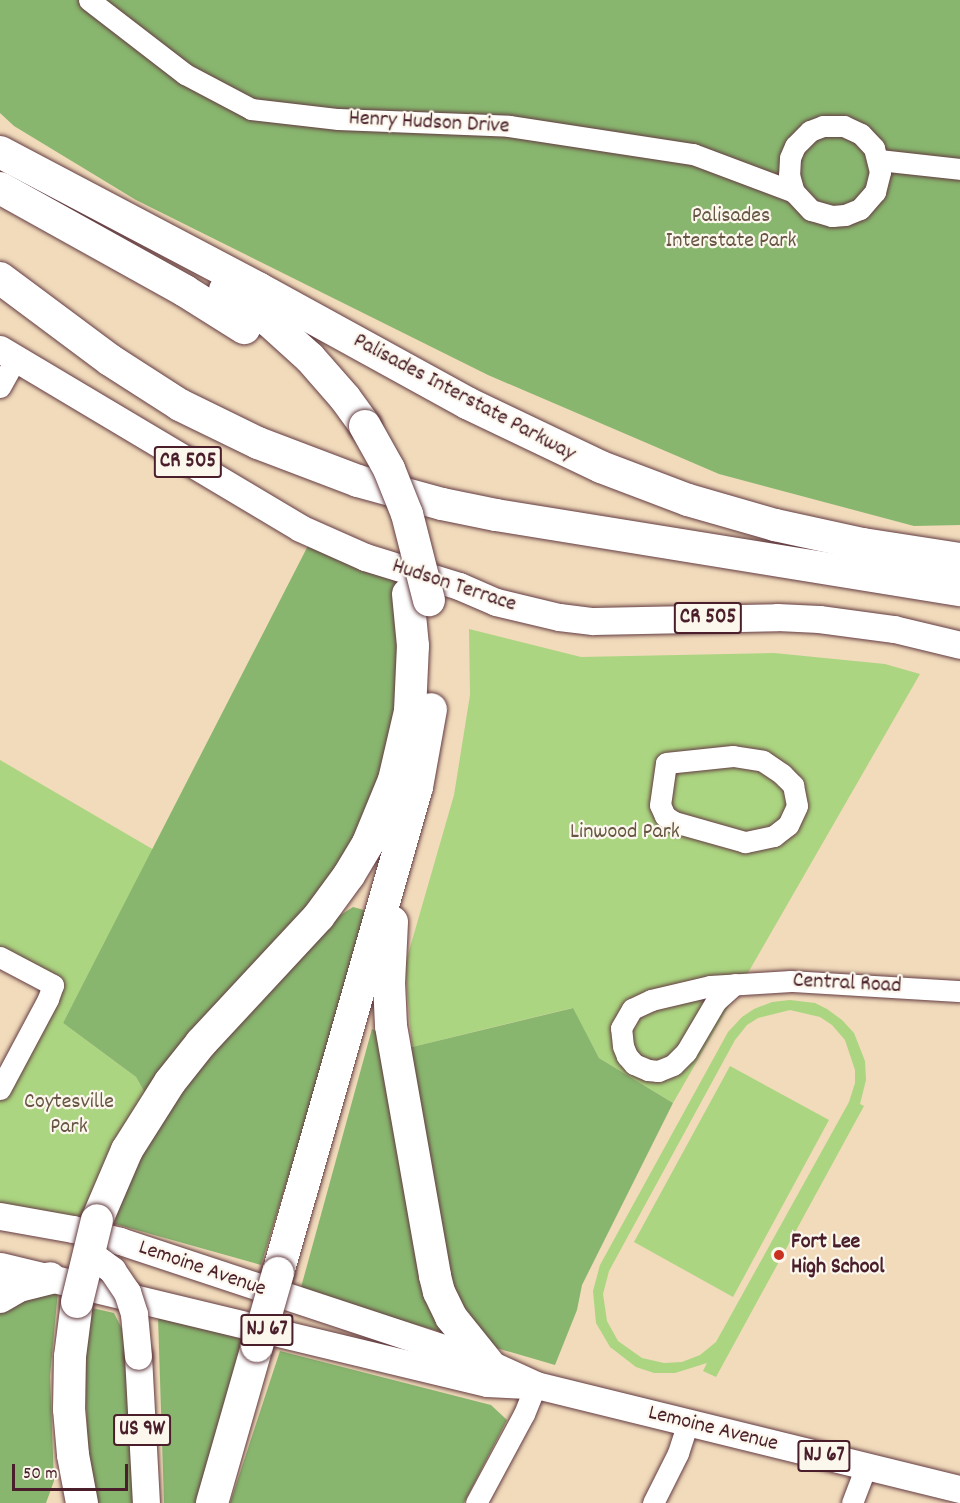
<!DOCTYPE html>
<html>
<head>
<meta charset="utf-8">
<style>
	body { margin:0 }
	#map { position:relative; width:960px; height:1503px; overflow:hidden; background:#f1dbbb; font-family:Dekko,sans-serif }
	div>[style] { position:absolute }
	.green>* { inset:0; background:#abd580 }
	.forest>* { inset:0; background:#88b66e }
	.roads { filter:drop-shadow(0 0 2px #633b41) drop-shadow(0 0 2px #633b41) }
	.minor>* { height:21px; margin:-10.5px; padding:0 10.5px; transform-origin:10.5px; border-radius:10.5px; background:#fff }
	.major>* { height:27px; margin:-13.5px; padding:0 13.5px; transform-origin:13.5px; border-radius:13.5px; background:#fff }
	.highway>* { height:32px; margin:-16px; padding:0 16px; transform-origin:16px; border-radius:16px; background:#fff }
	.bridges { filter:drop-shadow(0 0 2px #633b41) drop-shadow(0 0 2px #633b41) }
	.major-bridge>* { height:27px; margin:-13.5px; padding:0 13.5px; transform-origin:13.5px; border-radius:13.5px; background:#fff }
	.highway-bridge>* { height:32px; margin:-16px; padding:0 16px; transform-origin:16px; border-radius:16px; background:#fff }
	.dots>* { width:16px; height:16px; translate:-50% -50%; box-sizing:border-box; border:3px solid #fbf7ec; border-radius:50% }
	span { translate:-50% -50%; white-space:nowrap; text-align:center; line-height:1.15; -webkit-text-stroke:4.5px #fbf7ec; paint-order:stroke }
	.shield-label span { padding:2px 4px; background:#fbf7ec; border:2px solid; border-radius:4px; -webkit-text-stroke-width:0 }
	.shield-label { font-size:21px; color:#4a1f2b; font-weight:700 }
	.street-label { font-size:22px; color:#4a1f2b }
	.park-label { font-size:22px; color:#675644 }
	.poi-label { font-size:22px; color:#4a1f2b; font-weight:700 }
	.left { translate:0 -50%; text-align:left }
	.scale { position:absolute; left:12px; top:1464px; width:116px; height:27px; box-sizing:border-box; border:3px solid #4a1f2b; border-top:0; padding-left:8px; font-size:18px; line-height:21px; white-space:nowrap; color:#4a1f2b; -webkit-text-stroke:4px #fbf7ec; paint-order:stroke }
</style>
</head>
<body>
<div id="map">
	<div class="green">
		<i style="clip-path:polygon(469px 629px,581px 657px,774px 653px,885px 664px,920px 674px,673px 1103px,599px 1058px,572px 1008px,412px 1047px,405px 965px,454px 795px,470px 695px)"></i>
		<i style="clip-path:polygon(0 760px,154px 850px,63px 1023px,136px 1077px,153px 1107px,97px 1220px,0 1216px,0 1089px,53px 986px,0 957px)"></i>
		<i style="clip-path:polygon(evenodd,790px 1000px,815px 1003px,827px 1009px,842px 1020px,854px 1033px,865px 1061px,866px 1080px,860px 1104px,864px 1106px,716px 1377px,703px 1371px,707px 1363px,675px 1373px,654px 1373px,636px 1367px,610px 1347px,596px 1323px,593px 1291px,600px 1265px,728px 1032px,742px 1017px,754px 1009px,772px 1002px,790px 1000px,790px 1010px,820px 1017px,832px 1025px,845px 1040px,855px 1070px,855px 1083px,849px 1102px,716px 1342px,700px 1355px,682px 1362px,664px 1363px,642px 1358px,618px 1341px,607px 1321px,603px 1294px,609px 1271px,735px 1040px,747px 1025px,758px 1018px,790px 1010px)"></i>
		<i style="clip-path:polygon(730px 1066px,829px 1120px,733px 1297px,634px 1242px)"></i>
	</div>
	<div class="forest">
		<i style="clip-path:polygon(0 0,960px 0,960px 525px,914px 526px,719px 474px,488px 375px,136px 200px,14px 126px,0 113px)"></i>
		<i style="clip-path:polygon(314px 534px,381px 562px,408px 594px,382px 813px,153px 1107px,136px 1077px,63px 1023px)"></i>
		<i style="clip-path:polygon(353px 907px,364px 910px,366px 926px,261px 1265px,115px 1224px,118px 1205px,137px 1159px,171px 1098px,339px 916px)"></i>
		<i style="clip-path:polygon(573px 1008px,599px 1058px,673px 1103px,582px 1285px,577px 1310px,555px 1365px,300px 1291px,372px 1029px,412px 1047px)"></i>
		<i style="clip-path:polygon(58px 1291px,50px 1376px,54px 1481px,46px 1503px,0 1503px,0 1310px,4px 1303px)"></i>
		<i style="clip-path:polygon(92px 1308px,114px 1313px,122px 1329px,127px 1362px,136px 1503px,96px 1503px,88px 1456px,85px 1373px,87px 1324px)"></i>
		<i style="clip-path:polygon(158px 1317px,245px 1339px,202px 1503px,164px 1503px)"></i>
		<i style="clip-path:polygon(280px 1351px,491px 1405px,507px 1420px,464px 1503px,230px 1503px)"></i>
	</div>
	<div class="roads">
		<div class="minor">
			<i style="left:89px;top:0;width:121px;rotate:37.6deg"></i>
			<i style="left:185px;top:74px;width:75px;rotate:27.9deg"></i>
			<i style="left:251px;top:109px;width:88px;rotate:6.6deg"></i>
			<i style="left:338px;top:119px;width:171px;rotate:2.3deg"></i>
			<i style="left:509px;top:126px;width:186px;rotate:8.7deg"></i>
			<i style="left:693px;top:154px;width:108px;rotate:20.6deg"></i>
			<i style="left:794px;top:192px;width:25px;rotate:47deg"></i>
			<i style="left:811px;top:210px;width:22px;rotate:16deg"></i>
			<i style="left:832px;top:216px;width:13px;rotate:-4deg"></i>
			<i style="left:845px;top:215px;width:16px;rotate:-22deg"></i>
			<i style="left:860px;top:209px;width:23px;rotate:-49deg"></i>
			<i style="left:875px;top:192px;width:21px;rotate:-76deg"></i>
			<i style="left:880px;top:172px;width:25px;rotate:-104deg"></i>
			<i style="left:874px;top:148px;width:19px;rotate:-133deg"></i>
			<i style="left:861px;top:134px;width:19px;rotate:-155deg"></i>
			<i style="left:844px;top:126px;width:21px;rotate:180deg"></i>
			<i style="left:823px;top:126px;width:14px;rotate:159deg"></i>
			<i style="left:810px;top:131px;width:21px;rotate:135deg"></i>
			<i style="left:795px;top:146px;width:13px;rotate:113deg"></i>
			<i style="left:790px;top:158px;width:17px;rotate:93deg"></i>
			<i style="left:789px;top:175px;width:18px;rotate:74deg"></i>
			<i style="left:879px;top:160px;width:81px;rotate:6.3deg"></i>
			<i style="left:0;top:387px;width:33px;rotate:-61deg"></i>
			<i style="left:733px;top:756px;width:30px;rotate:9deg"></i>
			<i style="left:763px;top:761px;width:23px;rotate:34deg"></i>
			<i style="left:782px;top:774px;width:16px;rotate:45deg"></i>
			<i style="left:793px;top:785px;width:21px;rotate:79deg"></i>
			<i style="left:797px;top:806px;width:21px;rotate:115deg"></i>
			<i style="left:788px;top:825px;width:18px;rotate:142deg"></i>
			<i style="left:774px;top:836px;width:30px;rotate:168deg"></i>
			<i style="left:745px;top:842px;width:74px;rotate:-164.3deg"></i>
			<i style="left:674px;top:822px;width:11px;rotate:-146deg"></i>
			<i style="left:665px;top:816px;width:12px;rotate:-114deg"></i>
			<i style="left:660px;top:805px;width:42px;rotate:-81.9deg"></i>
			<i style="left:666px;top:763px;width:67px;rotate:-6deg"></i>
			<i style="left:0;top:957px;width:60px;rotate:27.8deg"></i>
			<i style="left:53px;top:985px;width:15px;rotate:110deg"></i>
			<i style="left:48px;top:999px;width:102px;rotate:118.1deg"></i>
			<i style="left:735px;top:984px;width:25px;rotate:138deg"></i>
			<i style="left:716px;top:1001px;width:59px;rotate:120.5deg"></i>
			<i style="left:686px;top:1052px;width:18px;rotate:135deg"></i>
			<i style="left:673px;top:1065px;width:16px;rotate:158deg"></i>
			<i style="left:658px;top:1071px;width:10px;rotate:-174deg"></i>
			<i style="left:648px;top:1070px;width:15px;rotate:-157deg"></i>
			<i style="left:634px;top:1064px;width:11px;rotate:-131deg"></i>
			<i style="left:627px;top:1056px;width:11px;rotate:-112deg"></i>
			<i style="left:623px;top:1046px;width:18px;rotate:-96deg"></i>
			<i style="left:621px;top:1028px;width:22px;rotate:-60deg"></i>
			<i style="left:632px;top:1009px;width:21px;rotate:-25deg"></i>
			<i style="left:651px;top:1000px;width:61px;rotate:-13.3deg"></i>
			<i style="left:710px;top:986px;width:81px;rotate:-3.5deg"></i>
			<i style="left:791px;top:981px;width:169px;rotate:3.4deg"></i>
			<i style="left:476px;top:1503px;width:101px;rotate:-61.7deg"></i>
			<i style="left:524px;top:1414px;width:31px;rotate:-68deg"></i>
			<i style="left:653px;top:1503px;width:56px;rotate:-63.4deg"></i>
			<i style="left:678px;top:1453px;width:33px;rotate:-72deg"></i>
			<i style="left:852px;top:1503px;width:40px;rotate:-69deg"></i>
		</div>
		<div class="major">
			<i style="left:0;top:349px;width:349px;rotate:30.8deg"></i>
			<i style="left:300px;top:528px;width:71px;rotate:24deg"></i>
			<i style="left:365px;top:557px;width:98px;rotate:17.1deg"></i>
			<i style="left:459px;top:586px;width:40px;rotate:23.4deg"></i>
			<i style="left:496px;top:602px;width:65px;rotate:13.4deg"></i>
			<i style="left:559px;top:617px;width:34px;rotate:7deg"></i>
			<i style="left:593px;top:621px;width:184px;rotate:-1.2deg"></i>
			<i style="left:777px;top:617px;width:42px;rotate:2.7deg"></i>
			<i style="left:819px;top:619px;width:76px;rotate:7.6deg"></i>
			<i style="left:894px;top:629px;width:68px;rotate:13.6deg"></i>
			<i style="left:0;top:1216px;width:74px;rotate:10.1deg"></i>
			<i style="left:73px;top:1229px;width:49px;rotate:14.3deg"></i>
			<i style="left:120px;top:1241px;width:388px;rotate:18.3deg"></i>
			<i style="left:488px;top:1363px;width:53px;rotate:24.6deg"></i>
			<i style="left:536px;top:1385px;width:437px;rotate:13.8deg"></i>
			<i style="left:0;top:1266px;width:501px;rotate:13.51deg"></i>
			<i style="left:487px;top:1383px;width:35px;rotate:3deg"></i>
			<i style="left:138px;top:1356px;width:147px;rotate:86.9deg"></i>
		</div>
		<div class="highway">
			<i style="left:0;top:152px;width:292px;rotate:27.8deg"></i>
			<i style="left:258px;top:288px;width:239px;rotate:28.8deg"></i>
			<i style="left:467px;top:403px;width:148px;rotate:25.5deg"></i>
			<i style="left:601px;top:467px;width:93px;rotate:20.8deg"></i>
			<i style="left:688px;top:500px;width:91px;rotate:16deg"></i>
			<i style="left:775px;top:525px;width:90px;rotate:12.2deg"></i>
			<i style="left:863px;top:544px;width:98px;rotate:8.8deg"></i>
			<i style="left:0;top:188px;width:212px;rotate:29.1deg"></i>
			<i style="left:185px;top:291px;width:70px;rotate:32.1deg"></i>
			<i style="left:0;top:278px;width:137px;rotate:36.7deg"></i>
			<i style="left:110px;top:360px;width:83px;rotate:32.7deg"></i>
			<i style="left:180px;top:405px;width:87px;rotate:26deg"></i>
			<i style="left:258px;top:443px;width:107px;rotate:20.8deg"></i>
			<i style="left:358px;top:481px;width:87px;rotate:15.3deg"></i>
			<i style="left:442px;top:504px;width:55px;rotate:11.5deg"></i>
			<i style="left:496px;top:515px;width:470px;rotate:9.2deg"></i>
			<i style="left:225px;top:290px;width:54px;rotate:35.2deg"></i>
			<i style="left:269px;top:321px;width:55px;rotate:42.1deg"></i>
			<i style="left:310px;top:358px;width:53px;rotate:48.8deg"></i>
			<i style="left:345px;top:398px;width:34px;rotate:54deg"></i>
			<i style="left:392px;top:922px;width:61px;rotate:92.8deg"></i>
			<i style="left:389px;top:983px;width:43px;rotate:87.3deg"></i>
			<i style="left:391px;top:1026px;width:254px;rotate:80deg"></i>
			<i style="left:435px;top:1276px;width:16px;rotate:76deg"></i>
			<i style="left:439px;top:1292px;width:28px;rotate:64deg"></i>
			<i style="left:451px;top:1317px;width:59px;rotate:51.2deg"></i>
			<i style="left:97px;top:1220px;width:76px;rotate:-66.8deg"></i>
			<i style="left:127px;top:1150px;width:80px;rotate:-57.7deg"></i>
			<i style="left:170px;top:1082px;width:50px;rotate:-51.5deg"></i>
			<i style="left:201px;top:1043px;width:173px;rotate:-47.1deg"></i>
			<i style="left:319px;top:916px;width:51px;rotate:-53.8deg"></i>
			<i style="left:349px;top:875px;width:37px;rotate:-59deg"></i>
			<i style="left:368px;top:843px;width:68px;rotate:-67.6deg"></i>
			<i style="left:394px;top:780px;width:71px;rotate:-76.9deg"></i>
			<i style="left:410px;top:711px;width:65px;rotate:-87.4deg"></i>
			<i style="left:413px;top:646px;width:52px;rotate:-95.5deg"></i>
			<i style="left:278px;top:1273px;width:505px;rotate:-74.04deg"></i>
			<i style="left:417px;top:787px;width:79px;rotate:-79.8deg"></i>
			<i style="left:0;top:1297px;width:22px;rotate:-30deg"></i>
			<i style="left:19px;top:1286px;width:32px;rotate:-14deg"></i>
			<i style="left:77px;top:1302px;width:55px;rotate:97.3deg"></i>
			<i style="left:70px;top:1357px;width:52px;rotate:91.1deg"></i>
			<i style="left:69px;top:1409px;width:46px;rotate:85deg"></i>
			<i style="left:73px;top:1455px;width:49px;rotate:79.4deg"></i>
			<i style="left:212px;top:1503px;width:163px;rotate:-74deg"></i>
		</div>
	</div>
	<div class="bridges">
		<div class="major-bridge">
			<i style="left:93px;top:1256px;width:24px;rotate:36deg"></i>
			<i style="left:112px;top:1270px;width:27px;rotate:56deg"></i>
			<i style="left:127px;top:1292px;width:23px;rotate:72deg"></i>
			<i style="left:134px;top:1314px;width:42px;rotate:84.6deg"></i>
		</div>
		<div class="highway-bridge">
			<i style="left:365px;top:426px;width:49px;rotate:60.8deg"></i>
			<i style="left:389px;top:469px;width:48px;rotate:68.2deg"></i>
			<i style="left:407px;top:514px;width:89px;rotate:75.7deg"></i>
			<i style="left:77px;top:1302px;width:84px;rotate:-76.3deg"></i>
			<i style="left:257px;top:1346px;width:76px;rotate:-74deg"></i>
		</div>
	</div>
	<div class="dots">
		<i style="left:779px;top:1255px;background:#c8321e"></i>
	</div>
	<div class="shield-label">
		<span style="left:188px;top:462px">CR 505</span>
		<span style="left:708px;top:618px">CR 505</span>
		<span style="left:267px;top:1330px">NJ 67</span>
		<span style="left:142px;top:1430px">US 9W</span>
		<span style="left:824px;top:1456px">NJ 67</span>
	</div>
	<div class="street-label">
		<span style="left:429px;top:123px;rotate:3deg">Henry Hudson Drive</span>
		<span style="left:464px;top:398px;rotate:28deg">Palisades Interstate Parkway</span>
		<span style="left:454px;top:586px;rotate:18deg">Hudson Terrace</span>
		<span style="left:847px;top:984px;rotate:3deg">Central Road</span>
		<span style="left:202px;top:1269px;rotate:19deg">Lemoine Avenue</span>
		<span style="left:713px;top:1429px;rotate:14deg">Lemoine Avenue</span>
	</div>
	<div class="park-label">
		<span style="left:731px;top:229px">Palisades<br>Interstate Park</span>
		<span style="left:625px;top:833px">Linwood Park</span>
		<span style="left:69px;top:1115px">Coytesville<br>Park</span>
	</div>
	<div class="poi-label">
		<span class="left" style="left:791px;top:1255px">Fort Lee<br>High School</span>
	</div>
	<div class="scale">50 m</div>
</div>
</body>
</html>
